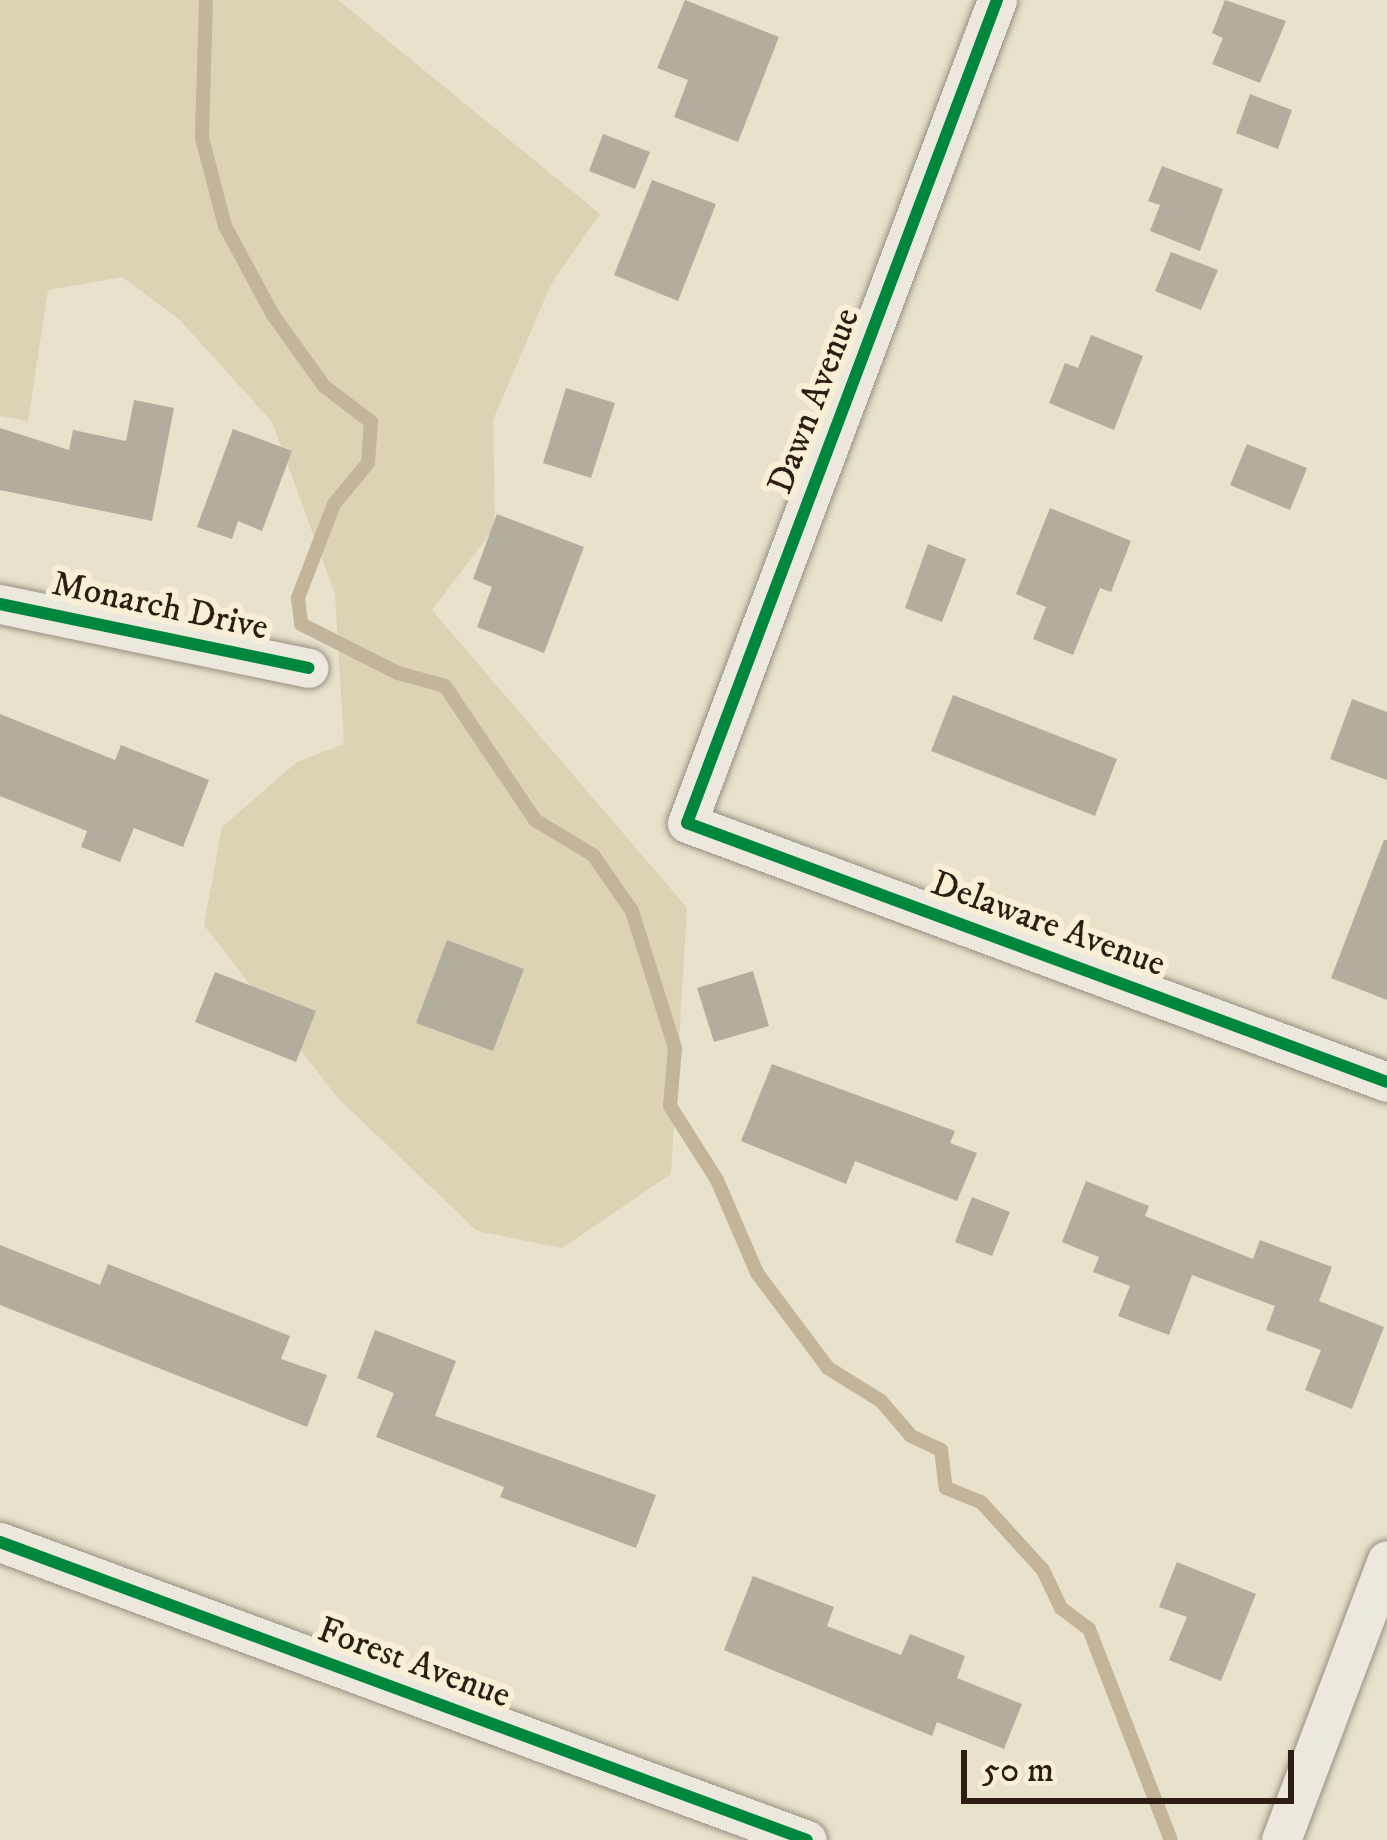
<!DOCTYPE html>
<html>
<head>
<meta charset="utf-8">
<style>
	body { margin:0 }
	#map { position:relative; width:1387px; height:1840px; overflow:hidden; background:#e8e1cb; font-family:"IM FELL DW Pica",serif }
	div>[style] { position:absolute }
	.green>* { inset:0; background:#dcd2b4 }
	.stream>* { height:14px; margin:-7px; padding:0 7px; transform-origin:7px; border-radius:7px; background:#c2b599 }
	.building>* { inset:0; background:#b3ad9e }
	.roads { filter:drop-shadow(0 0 3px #979183) drop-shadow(0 0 3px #979183) }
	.minor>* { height:39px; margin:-19.5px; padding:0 19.5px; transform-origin:19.5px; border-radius:19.5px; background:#ece8dd }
	.cycleway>* { height:12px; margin:-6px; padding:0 6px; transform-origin:6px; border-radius:6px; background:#00873e }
	span { translate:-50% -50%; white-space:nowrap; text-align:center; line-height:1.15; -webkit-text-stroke:12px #f8efd5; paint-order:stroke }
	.street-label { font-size:36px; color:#2d1d12 }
	.scale { position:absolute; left:961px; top:1750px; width:333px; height:54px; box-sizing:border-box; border:6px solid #2d1d12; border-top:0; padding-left:15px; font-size:36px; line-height:42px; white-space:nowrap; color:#2d1d12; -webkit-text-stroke:9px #f8efd5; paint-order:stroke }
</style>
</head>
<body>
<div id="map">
	<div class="green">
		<i style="clip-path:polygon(0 0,338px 0,600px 214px,551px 284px,493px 420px,495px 527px,432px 610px,687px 908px,671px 1174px,562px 1248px,477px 1231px,337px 1097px,204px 925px,222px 827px,297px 762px,344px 744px,335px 594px,272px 422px,180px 320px,122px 277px,48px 290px,28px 421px,0 416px)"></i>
	</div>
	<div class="stream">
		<i style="left:206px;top:0;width:138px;rotate:91.7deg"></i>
		<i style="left:202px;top:138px;width:91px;rotate:75.4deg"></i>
		<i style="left:225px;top:226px;width:101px;rotate:61.7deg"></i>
		<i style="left:273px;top:315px;width:87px;rotate:54.3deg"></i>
		<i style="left:324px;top:386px;width:59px;rotate:37.5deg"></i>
		<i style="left:371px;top:422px;width:41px;rotate:94.2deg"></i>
		<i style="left:368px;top:463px;width:53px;rotate:129.7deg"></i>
		<i style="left:334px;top:504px;width:101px;rotate:111deg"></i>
		<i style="left:298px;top:598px;width:26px;rotate:83deg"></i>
		<i style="left:301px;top:624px;width:109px;rotate:26.8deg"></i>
		<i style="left:398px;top:673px;width:49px;rotate:15.5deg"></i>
		<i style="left:445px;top:686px;width:161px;rotate:56.1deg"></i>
		<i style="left:535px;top:820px;width:68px;rotate:31.1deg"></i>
		<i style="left:593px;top:855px;width:68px;rotate:55.1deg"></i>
		<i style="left:632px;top:911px;width:144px;rotate:72.6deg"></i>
		<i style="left:675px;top:1048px;width:58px;rotate:94.9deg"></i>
		<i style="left:670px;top:1106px;width:88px;rotate:57.6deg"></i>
		<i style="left:717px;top:1180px;width:101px;rotate:66.7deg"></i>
		<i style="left:757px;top:1273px;width:119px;rotate:53.2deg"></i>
		<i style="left:828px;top:1368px;width:62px;rotate:31.9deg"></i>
		<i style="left:881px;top:1401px;width:46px;rotate:49.4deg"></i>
		<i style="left:911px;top:1436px;width:33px;rotate:25deg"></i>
		<i style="left:941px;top:1450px;width:38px;rotate:83deg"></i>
		<i style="left:946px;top:1488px;width:38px;rotate:22deg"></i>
		<i style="left:981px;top:1502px;width:92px;rotate:47.6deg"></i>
		<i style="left:1043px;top:1570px;width:42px;rotate:64.7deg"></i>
		<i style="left:1061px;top:1608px;width:35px;rotate:37deg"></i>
		<i style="left:1089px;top:1629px;width:226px;rotate:68.8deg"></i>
	</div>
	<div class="building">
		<i style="clip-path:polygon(685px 0,779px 37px,738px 142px,674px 117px,688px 80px,657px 68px)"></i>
		<i style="clip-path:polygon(1225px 0,1286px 21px,1260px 83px,1212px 64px,1223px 38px,1212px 33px)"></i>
		<i style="clip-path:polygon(1250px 94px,1292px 110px,1278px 149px,1236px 133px)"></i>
		<i style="clip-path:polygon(603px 134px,650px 152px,635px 189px,589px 171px)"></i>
		<i style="clip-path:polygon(1162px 166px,1223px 189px,1200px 251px,1150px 231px,1160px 205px,1148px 201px)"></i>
		<i style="clip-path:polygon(652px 180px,716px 204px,678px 301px,614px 275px)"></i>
		<i style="clip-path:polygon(1171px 252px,1218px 270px,1201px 310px,1155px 291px)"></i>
		<i style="clip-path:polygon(1091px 335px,1143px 356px,1114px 430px,1049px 403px,1065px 363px,1078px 368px)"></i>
		<i style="clip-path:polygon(566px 388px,615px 403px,591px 478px,543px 463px)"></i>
		<i style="clip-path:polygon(134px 400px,174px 408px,152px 521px,0 490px,0 428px,69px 450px,73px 430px,126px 441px)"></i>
		<i style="clip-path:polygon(233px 429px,292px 451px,262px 531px,238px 521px,232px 539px,197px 527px)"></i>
		<i style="clip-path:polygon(1247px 444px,1307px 468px,1290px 510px,1230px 485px)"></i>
		<i style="clip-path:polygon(1050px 508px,1131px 541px,1111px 592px,1100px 588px,1073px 655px,1033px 639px,1046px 607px,1016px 594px)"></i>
		<i style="clip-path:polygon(497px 514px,584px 547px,544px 653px,477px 627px,492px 587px,473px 579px)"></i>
		<i style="clip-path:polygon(928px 544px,966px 559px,942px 622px,905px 608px)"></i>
		<i style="clip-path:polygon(953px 695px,1117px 759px,1095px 816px,931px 751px)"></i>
		<i style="clip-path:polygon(1352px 699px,1387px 712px,1387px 780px,1330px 759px)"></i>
		<i style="clip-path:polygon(0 714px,115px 760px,121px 745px,209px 780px,183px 847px,134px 828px,120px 862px,81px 847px,87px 831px,0 796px)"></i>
		<i style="clip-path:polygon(1384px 840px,1387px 840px,1387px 1000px,1331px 978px)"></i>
		<i style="clip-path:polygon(447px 940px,524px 969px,493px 1051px,416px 1023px)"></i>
		<i style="clip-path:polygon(753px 971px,769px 1026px,714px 1042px,697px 988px)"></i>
		<i style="clip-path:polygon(215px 972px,316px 1011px,296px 1062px,195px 1022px)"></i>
		<i style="clip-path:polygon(772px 1064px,955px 1131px,950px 1143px,977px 1153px,957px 1201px,855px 1161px,846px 1184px,741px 1141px)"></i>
		<i style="clip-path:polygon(1086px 1181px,1149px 1206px,1145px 1216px,1253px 1259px,1260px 1240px,1332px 1267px,1319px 1301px,1384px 1327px,1352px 1409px,1305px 1390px,1321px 1350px,1266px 1330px,1275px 1306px,1192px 1275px,1169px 1335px,1118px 1316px,1130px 1286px,1093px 1272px,1099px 1257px,1062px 1242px)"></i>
		<i style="clip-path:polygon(972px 1197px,1010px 1212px,992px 1256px,955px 1242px)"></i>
		<i style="clip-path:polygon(0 1245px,100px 1285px,108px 1264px,290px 1336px,281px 1359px,327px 1375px,307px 1427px,0 1305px)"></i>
		<i style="clip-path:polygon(375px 1330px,456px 1361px,435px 1416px,656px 1495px,636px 1548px,500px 1497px,504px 1487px,376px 1437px,394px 1393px,357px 1378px)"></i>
		<i style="clip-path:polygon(1177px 1562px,1256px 1594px,1221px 1681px,1169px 1660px,1187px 1617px,1159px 1607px)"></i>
		<i style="clip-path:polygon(753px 1576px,834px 1607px,827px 1626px,901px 1655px,910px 1634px,965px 1656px,957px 1678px,1022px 1704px,1004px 1749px,937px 1722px,932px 1736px,724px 1650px)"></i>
	</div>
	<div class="roads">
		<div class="minor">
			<i style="left:997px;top:0;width:879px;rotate:110.64deg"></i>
			<i style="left:687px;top:823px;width:746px;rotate:20.3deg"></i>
			<i style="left:0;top:604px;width:315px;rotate:11.7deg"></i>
			<i style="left:0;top:1542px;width:860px;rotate:20.27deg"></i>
			<i style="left:1281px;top:1840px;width:299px;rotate:-69.3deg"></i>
		</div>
	</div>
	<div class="cycleway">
		<i style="left:997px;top:0;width:879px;rotate:110.64deg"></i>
		<i style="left:687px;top:823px;width:746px;rotate:20.3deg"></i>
		<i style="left:0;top:604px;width:315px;rotate:11.7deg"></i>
		<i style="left:0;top:1542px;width:860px;rotate:20.27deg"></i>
	</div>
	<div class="street-label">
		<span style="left:814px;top:401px;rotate:-69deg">Dawn Avenue</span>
		<span style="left:160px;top:606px;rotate:12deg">Monarch Drive</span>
		<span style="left:1048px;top:924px;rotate:20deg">Delaware Avenue</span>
		<span style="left:414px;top:1663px;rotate:20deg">Forest Avenue</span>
	</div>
	<div class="scale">50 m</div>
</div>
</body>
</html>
